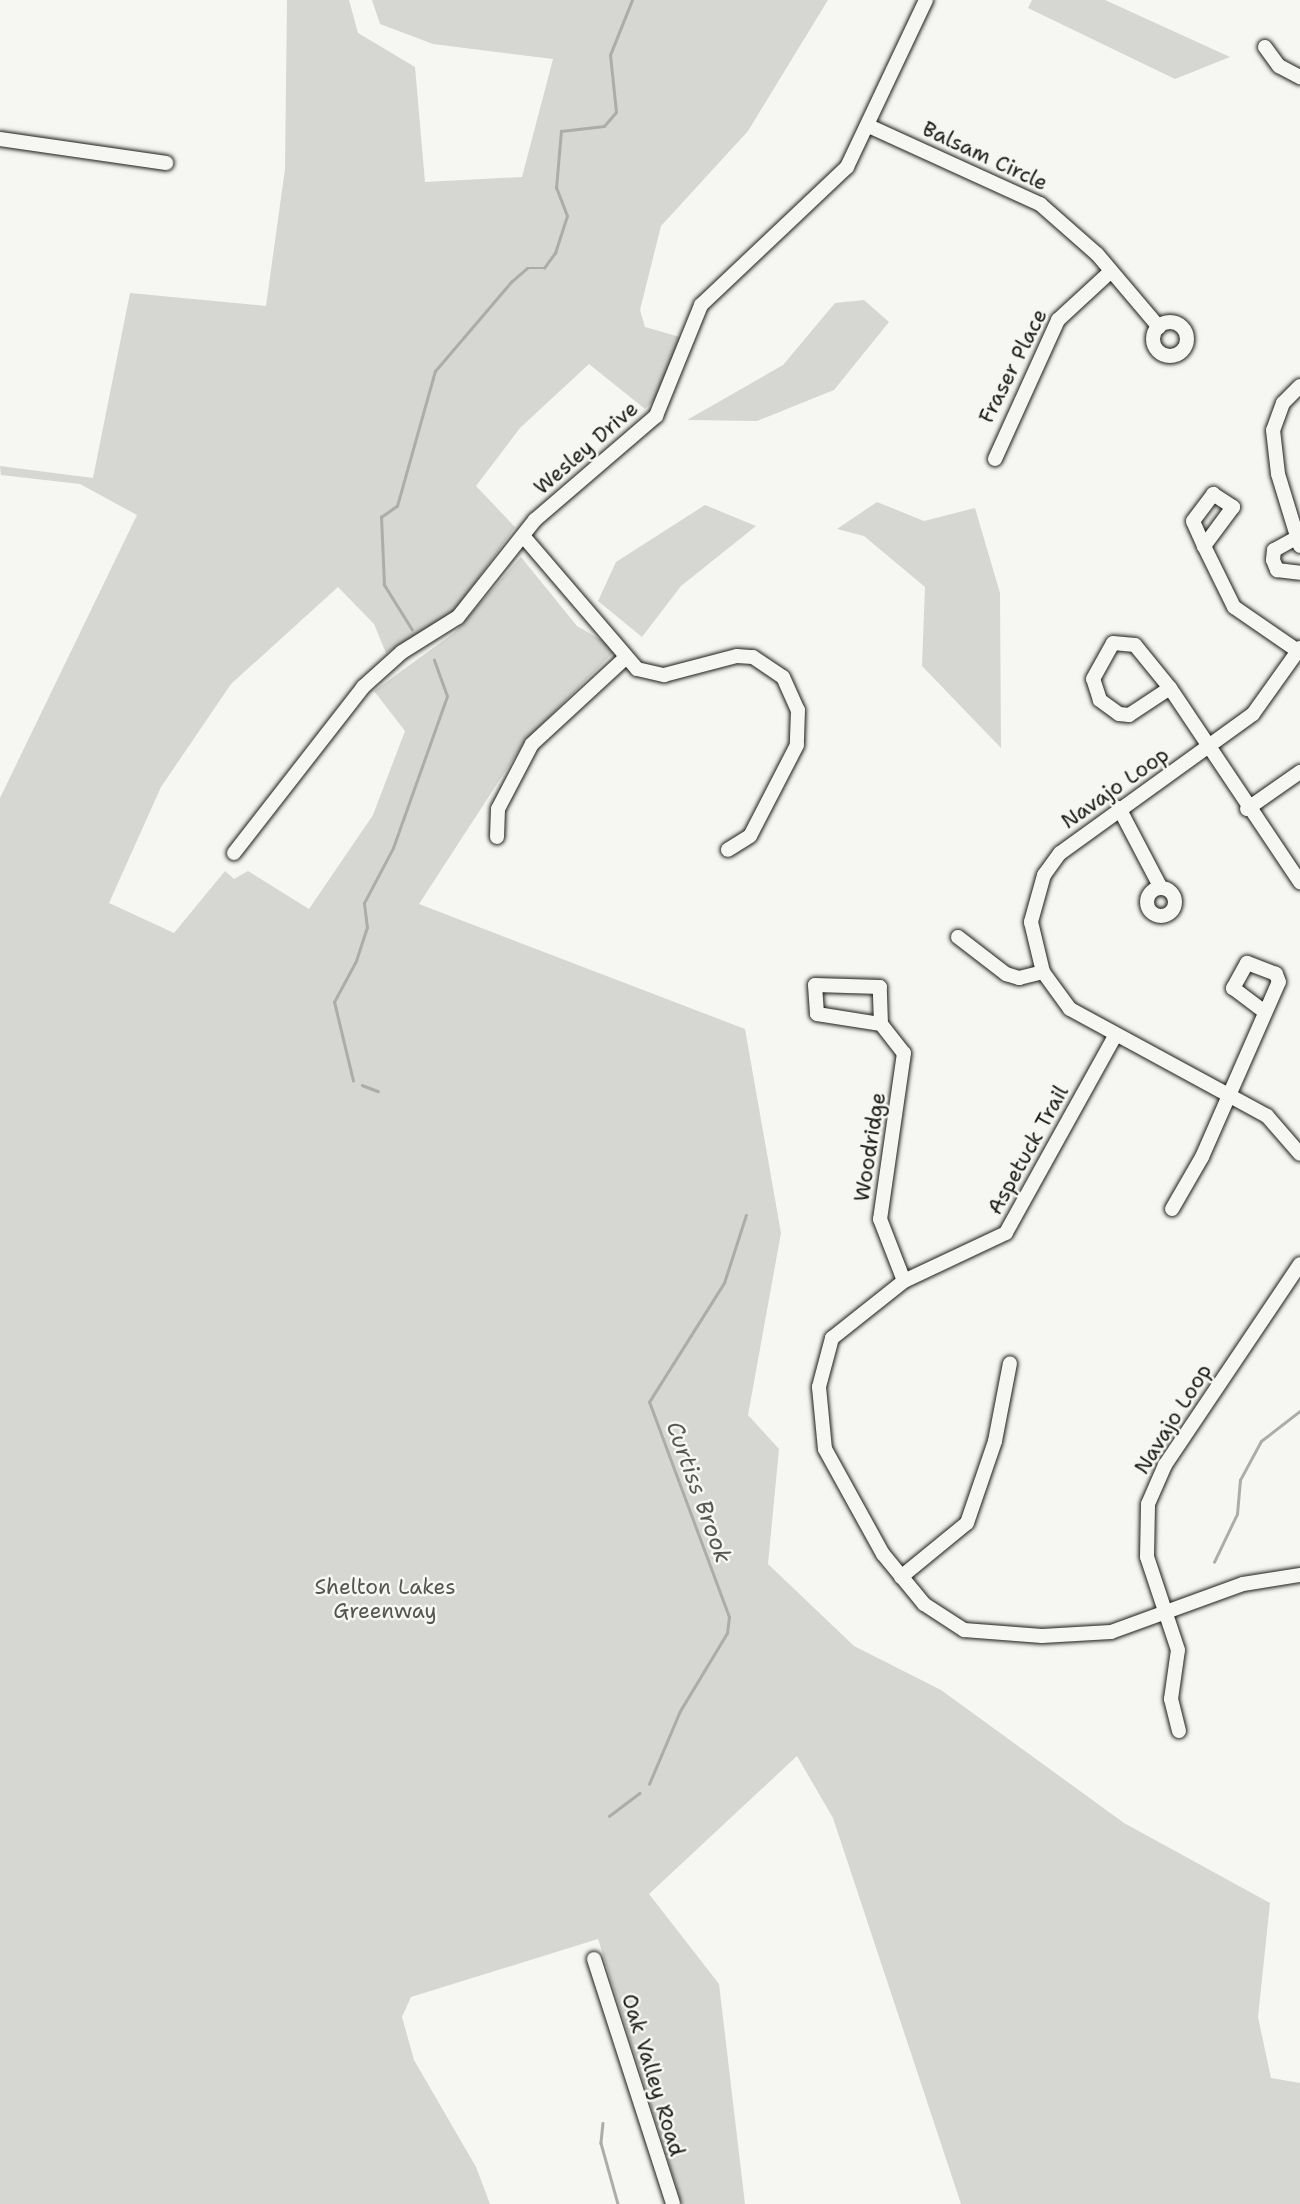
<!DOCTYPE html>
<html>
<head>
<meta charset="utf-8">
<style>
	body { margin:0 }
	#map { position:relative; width:1300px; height:2204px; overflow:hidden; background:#f6f6f2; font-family:"Shantell Sans",sans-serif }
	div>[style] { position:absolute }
	.green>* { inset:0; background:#d6d6d2 }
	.stream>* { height:2.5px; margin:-1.25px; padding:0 1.25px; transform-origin:1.25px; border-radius:1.25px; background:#acaca9 }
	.roads { filter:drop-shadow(0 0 2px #1c1c1c) drop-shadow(0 0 2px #1c1c1c) }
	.minor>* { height:14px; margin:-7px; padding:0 7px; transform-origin:7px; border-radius:7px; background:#f6f6f2 }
	.minor>.ring { margin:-7px; padding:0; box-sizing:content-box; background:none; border:14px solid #f6f6f2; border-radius:50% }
	span { translate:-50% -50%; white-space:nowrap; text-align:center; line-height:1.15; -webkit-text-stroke:5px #f6f6f2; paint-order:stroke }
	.street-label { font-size:21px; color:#1c1c1c }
	.park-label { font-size:21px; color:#545453 }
	.water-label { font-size:23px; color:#565654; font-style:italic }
</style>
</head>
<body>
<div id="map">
	<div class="green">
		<i style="clip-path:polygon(287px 0,349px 0,358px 33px,415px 67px,425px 182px,522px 177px,553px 59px,433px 44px,380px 24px,372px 0,828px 0,748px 131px,661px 226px,640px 310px,645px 327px,680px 337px,656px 398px,645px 409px,589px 364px,520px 428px,476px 486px,515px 527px,453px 613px,386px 653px,374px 624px,338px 587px,231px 684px,161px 787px,109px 903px,174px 933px,225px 871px,234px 879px,248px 871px,309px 909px,373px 815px,405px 731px,374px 691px,455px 632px,521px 557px,577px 626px,617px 649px,525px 741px,419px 904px,745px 1029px,781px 1233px,748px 1415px,779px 1449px,768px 1564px,854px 1646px,941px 1690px,1124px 1823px,1270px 1903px,1258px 2017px,1271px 2078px,1300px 2083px,1300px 2204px,961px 2204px,833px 1818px,797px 1756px,649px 1894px,719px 1984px,745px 2204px,682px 2204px,598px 1939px,411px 1997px,402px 2017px,414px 2060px,476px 2167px,490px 2204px,0 2204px,0 798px,137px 515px,80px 484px,1px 475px,0 466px,93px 478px,130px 293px,266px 306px,285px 169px)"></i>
		<i style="clip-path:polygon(1032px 0,1105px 0,1230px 57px,1175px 79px,1028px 8px)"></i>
		<i style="clip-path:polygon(864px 300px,889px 322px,834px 390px,757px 421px,687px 420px,783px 365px,835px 303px)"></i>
		<i style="clip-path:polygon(877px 502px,924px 521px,975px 508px,1000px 593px,1001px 748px,922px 666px,925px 587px,864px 536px,837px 529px)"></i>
		<i style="clip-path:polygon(705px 505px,756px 526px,681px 586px,642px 637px,598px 601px,616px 562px)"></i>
	</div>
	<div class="stream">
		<i style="left:412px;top:630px;width:53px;rotate:-121.9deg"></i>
		<i style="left:384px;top:585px;width:68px;rotate:-92.5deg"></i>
		<i style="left:381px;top:517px;width:19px;rotate:-35deg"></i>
		<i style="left:397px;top:506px;width:140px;rotate:-74.3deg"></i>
		<i style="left:435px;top:371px;width:117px;rotate:-49.5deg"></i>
		<i style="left:511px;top:282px;width:21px;rotate:-41deg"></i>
		<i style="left:527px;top:268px;width:17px"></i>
		<i style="left:544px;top:268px;width:19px;rotate:-54deg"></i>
		<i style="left:555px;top:253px;width:39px;rotate:-72deg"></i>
		<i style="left:567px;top:216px;width:30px;rotate:-111deg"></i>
		<i style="left:556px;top:188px;width:57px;rotate:-85deg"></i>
		<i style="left:561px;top:131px;width:43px;rotate:-6.6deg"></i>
		<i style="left:604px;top:126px;width:18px;rotate:-49deg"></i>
		<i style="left:616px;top:112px;width:57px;rotate:-96deg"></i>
		<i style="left:610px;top:55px;width:59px;rotate:-68.2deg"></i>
		<i style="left:353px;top:1081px;width:81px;rotate:-103.5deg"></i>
		<i style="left:334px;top:1002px;width:47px;rotate:-61.8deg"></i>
		<i style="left:356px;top:961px;width:35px;rotate:-72deg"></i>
		<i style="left:367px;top:928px;width:25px;rotate:-97deg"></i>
		<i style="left:364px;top:903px;width:62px;rotate:-62.2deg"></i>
		<i style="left:393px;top:848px;width:161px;rotate:-70.4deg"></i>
		<i style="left:447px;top:696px;width:38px;rotate:-110deg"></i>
		<i style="left:362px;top:1085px;width:17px;rotate:21deg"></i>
		<i style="left:1214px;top:1562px;width:53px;rotate:-64.4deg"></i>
		<i style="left:1237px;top:1514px;width:34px;rotate:-85deg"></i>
		<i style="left:1240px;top:1480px;width:44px;rotate:-61.7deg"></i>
		<i style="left:1261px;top:1441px;width:49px;rotate:-37.6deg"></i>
		<i style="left:649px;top:1784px;width:79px;rotate:-67deg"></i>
		<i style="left:680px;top:1711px;width:91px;rotate:-58.9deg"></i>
		<i style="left:727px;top:1633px;width:16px;rotate:-83deg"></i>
		<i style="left:729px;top:1617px;width:229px;rotate:-110.4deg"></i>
		<i style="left:649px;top:1402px;width:141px;rotate:-57.8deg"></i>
		<i style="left:724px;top:1283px;width:71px;rotate:-72.1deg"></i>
		<i style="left:609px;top:1816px;width:38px;rotate:-37deg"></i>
		<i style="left:603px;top:2123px;width:20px;rotate:96deg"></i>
		<i style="left:601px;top:2143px;width:63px;rotate:74.4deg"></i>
	</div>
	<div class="roads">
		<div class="minor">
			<i style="left:1265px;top:47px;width:24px;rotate:54deg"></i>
			<i style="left:1279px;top:66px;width:24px;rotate:28deg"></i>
			<i style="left:871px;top:127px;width:186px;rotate:24.5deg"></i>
			<i style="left:1040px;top:204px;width:76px;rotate:41.3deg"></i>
			<i style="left:1097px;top:254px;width:96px;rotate:49.7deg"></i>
			<i style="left:0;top:139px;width:168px;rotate:8.2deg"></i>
			<i class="ring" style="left:1153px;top:322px;width:20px;height:20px"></i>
			<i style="left:1300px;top:386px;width:24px;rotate:135deg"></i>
			<i style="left:1283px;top:403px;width:29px;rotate:110deg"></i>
			<i style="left:1273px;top:430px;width:44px;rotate:83.5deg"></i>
			<i style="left:1278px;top:474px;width:75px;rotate:73deg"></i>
			<i style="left:995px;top:459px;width:153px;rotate:-65.6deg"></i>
			<i style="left:1058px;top:320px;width:71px;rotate:-42.7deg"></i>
			<i style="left:1213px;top:494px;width:24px;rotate:33deg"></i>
			<i style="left:1233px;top:507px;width:49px;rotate:126.6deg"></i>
			<i style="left:1204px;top:546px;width:27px;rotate:-114deg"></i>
			<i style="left:1193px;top:521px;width:34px;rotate:-53deg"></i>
			<i style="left:524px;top:537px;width:174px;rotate:49.4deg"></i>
			<i style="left:637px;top:669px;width:28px;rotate:13deg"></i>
			<i style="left:664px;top:675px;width:75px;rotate:-14.6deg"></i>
			<i style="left:737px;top:656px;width:16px;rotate:4deg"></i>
			<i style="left:753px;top:657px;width:36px;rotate:34deg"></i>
			<i style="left:783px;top:677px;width:36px;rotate:66deg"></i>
			<i style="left:798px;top:710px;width:35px;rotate:92deg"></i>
			<i style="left:797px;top:745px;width:102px;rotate:117.3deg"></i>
			<i style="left:750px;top:836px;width:26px;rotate:148deg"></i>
			<i style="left:1296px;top:538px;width:25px;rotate:151deg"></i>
			<i style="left:1274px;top:550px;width:10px;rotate:96deg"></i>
			<i style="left:1273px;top:560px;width:11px;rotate:68deg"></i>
			<i style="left:1277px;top:570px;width:23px;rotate:7deg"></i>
			<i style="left:1204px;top:546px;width:68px;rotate:63.8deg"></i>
			<i style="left:1234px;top:607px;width:78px;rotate:34.5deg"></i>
			<i style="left:1300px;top:648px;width:81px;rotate:125.5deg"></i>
			<i style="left:1253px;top:714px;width:238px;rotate:144.2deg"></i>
			<i style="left:1060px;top:853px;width:27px;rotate:126deg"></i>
			<i style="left:1044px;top:875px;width:49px;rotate:105.5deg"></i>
			<i style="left:1031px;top:922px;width:51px;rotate:76.5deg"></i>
			<i style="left:1043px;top:972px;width:46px;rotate:53.9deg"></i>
			<i style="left:1070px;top:1009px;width:224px;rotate:28.5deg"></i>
			<i style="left:1267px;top:1116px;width:50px;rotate:49deg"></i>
			<i style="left:1170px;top:688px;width:49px;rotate:146.6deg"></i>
			<i style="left:1129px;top:715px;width:10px;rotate:-174deg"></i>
			<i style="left:1119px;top:714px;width:24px;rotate:-144deg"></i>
			<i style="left:1100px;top:700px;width:22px;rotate:-108deg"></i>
			<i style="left:1093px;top:679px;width:41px;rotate:-60.9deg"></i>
			<i style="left:1113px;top:643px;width:22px;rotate:5deg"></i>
			<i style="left:1135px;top:645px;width:55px;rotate:50.9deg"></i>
			<i style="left:1170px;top:688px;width:234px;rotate:56.2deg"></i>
			<i style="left:1119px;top:808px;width:90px;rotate:62.3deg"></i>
			<i style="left:1247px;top:809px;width:65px;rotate:-34.9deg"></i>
			<i style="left:497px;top:837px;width:28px;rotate:-88deg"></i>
			<i style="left:498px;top:809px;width:73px;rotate:-62.4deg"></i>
			<i style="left:532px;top:744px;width:125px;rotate:-42.7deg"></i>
			<i style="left:234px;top:853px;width:210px;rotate:-52.1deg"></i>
			<i style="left:363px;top:687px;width:52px;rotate:-41.9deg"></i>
			<i style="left:402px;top:652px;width:66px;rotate:-32deg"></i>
			<i style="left:458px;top:617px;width:124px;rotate:-51.6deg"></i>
			<i style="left:535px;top:520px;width:160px;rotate:-40.7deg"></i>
			<i style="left:656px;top:416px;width:120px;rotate:-67.9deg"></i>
			<i style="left:701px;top:305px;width:201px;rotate:-43.4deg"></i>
			<i style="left:847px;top:167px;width:185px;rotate:-64.7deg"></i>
			<i class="ring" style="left:1147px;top:888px;width:14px;height:14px"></i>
			<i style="left:958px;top:937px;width:61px;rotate:37.6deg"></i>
			<i style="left:1006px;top:974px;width:14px;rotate:17deg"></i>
			<i style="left:1019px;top:978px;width:25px;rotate:-14deg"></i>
			<i style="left:881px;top:1024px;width:37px;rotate:-92deg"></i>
			<i style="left:880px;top:987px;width:65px;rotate:-178.2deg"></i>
			<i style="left:815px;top:985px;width:29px;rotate:86deg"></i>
			<i style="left:817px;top:1014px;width:65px;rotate:8.9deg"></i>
			<i style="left:881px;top:1024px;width:37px;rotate:52deg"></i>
			<i style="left:904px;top:1053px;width:168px;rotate:98.2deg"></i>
			<i style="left:880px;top:1219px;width:66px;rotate:68.8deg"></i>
			<i style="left:1115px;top:1036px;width:225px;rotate:119deg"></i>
			<i style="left:1006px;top:1233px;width:113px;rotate:154.8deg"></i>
			<i style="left:904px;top:1281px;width:92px;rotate:141.6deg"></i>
			<i style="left:832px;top:1338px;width:51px;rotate:104.9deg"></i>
			<i style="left:819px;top:1387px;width:62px;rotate:84.5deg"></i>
			<i style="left:825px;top:1449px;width:120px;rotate:61.1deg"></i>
			<i style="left:883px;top:1554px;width:65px;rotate:50.6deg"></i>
			<i style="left:924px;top:1604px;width:48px;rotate:33deg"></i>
			<i style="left:964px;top:1630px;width:78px;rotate:4.4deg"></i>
			<i style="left:1042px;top:1636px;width:69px;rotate:-3.3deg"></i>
			<i style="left:1111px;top:1632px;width:140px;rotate:-20deg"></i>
			<i style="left:1243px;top:1584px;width:58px;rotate:-9deg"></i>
			<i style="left:1172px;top:1209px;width:60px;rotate:-60deg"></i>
			<i style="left:1202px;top:1157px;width:191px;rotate:-66.3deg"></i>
			<i style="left:1279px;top:982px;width:9px;rotate:-111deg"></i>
			<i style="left:1276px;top:974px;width:31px;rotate:-159deg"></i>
			<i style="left:1247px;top:963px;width:29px;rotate:119deg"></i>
			<i style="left:1233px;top:988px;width:39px;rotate:37deg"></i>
			<i style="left:901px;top:1577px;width:85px;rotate:-39.3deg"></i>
			<i style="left:967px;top:1523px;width:87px;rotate:-71.1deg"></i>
			<i style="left:995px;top:1441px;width:79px;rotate:-79.1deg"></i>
			<i style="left:1179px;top:1731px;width:33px;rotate:-104deg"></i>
			<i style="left:1171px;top:1699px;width:49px;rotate:-81.9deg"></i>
			<i style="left:1178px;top:1650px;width:98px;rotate:-108.4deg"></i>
			<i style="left:1147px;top:1557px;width:53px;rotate:-88.9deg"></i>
			<i style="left:1148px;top:1504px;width:43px;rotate:-66.4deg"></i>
			<i style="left:1165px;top:1465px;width:242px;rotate:-56.1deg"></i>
			<i style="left:594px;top:1959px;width:257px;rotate:72.1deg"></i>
		</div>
	</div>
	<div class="street-label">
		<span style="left:985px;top:156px;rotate:25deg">Balsam Circle</span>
		<span style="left:1013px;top:366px;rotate:-63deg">Fraser Place</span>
		<span style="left:586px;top:448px;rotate:-41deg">Wesley Drive</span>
		<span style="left:1115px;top:788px;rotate:-35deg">Navajo Loop</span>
		<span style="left:870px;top:1147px;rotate:-81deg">Woodridge</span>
		<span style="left:1028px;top:1150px;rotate:-61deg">Aspetuck Trail</span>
		<span style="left:1173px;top:1419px;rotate:-58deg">Navajo Loop</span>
		<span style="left:653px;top:2075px;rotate:73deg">Oak Valley Road</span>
	</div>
	<div class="park-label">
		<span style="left:385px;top:1599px">Shelton Lakes<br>Greenway</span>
	</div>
	<div class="water-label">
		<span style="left:699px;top:1492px;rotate:70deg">Curtiss Brook</span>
	</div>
</div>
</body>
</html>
